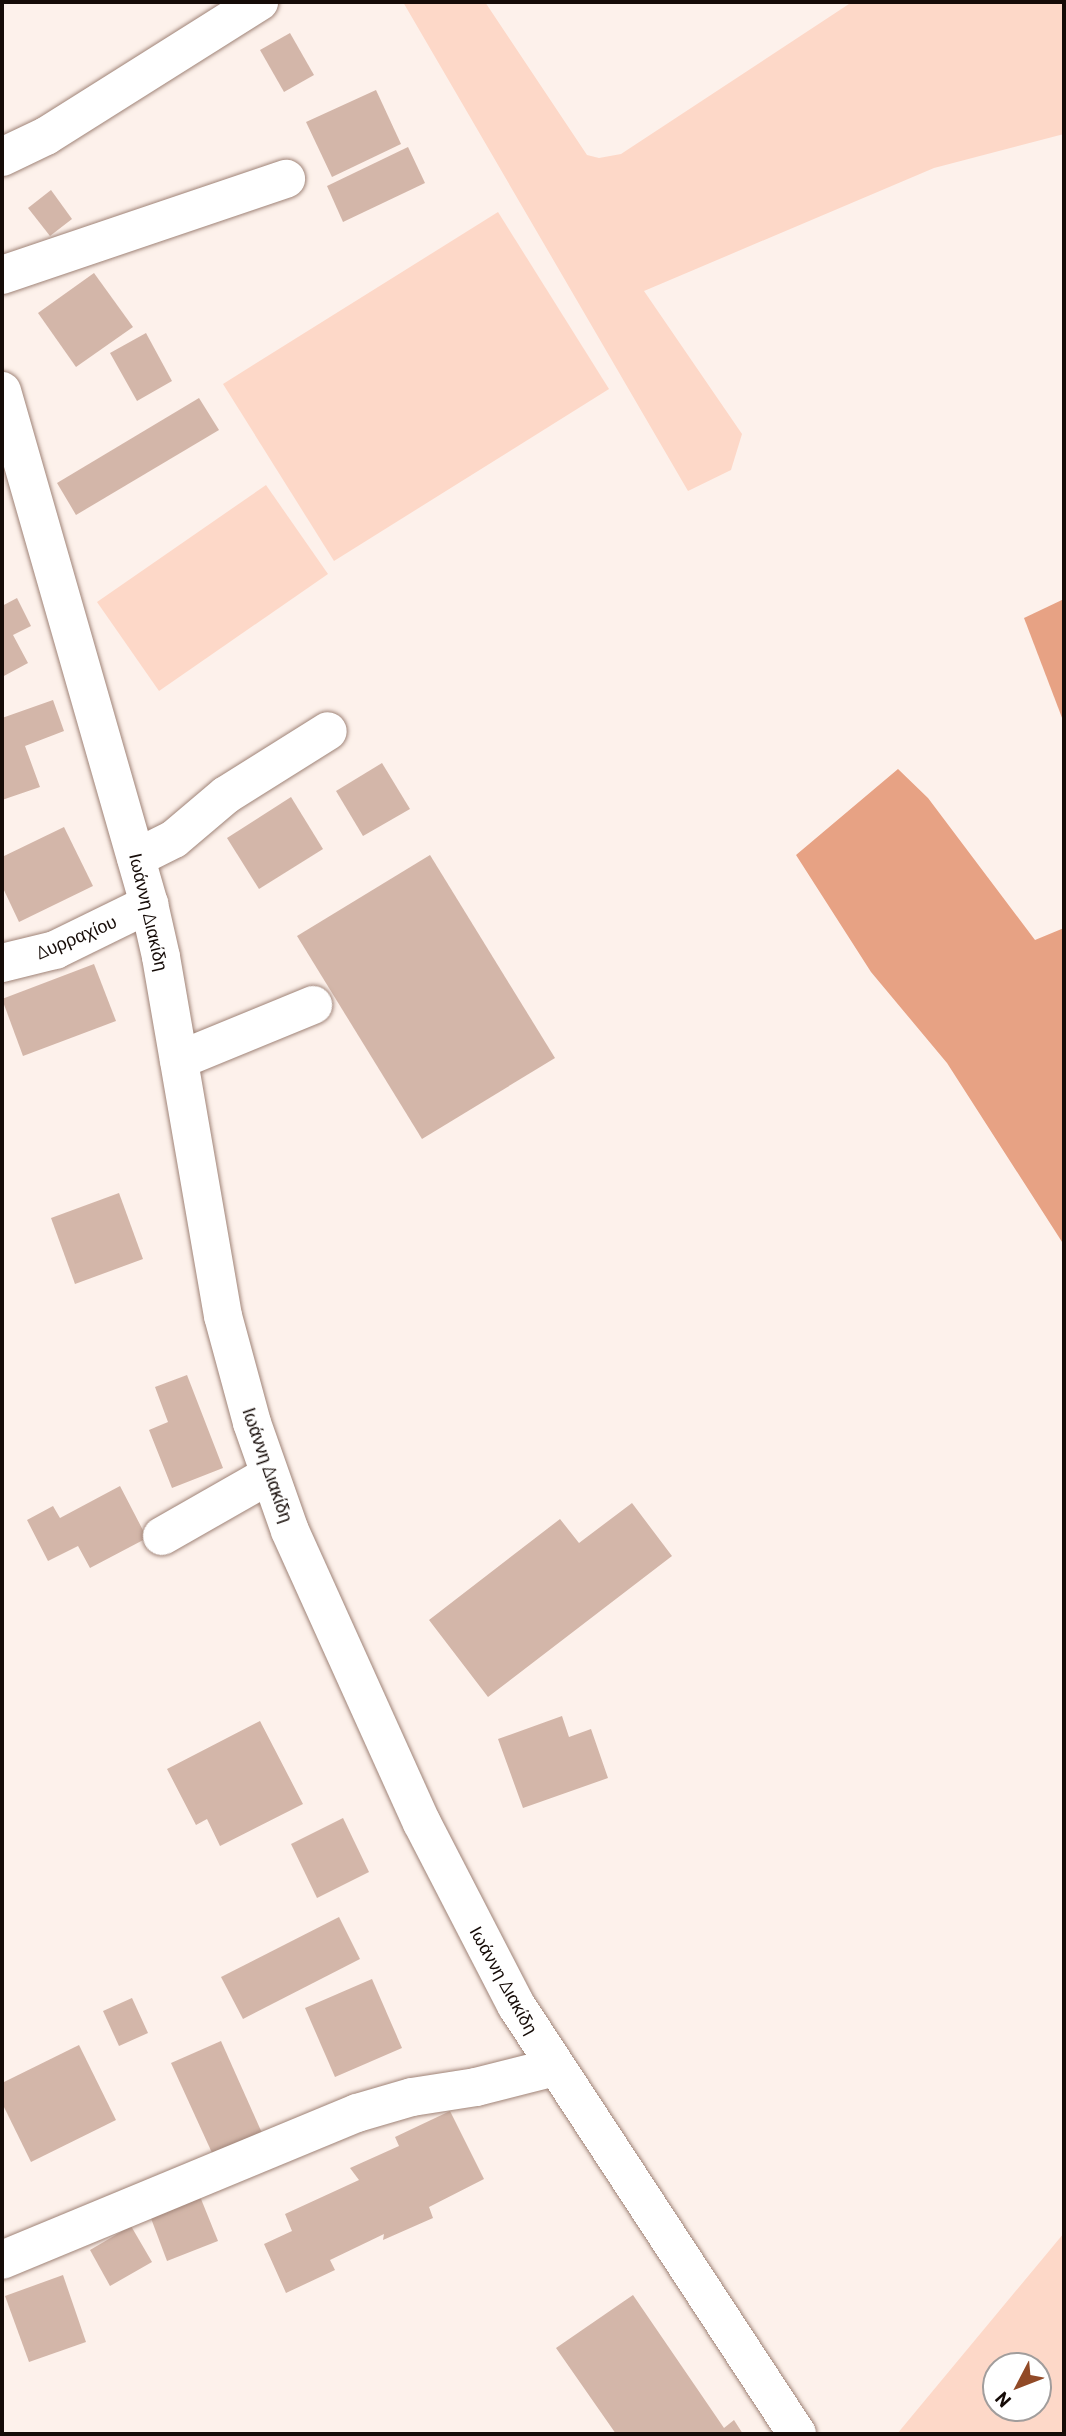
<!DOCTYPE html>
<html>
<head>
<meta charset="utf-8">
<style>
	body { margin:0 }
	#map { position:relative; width:1066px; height:2436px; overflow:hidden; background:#fdf1eb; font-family:Barlow,sans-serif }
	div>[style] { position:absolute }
	.green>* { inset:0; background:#fdd8c8 }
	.forest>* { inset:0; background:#e7a284 }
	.building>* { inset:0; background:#d3b6a9 }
	.roads { filter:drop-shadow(0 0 2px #9f8377) drop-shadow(0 0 2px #9f8377) }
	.minor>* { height:38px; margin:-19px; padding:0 19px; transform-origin:19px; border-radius:19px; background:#fff }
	span { translate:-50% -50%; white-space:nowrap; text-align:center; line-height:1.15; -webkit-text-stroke:7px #fff; paint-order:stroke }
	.street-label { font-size:18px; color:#150b07 }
	.frame { position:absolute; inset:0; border:4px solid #150b07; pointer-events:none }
	.north { position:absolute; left:982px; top:2352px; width:70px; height:70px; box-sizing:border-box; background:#fff; border:2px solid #a19d9c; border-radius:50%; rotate:228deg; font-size:19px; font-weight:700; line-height:28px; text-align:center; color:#150b07 }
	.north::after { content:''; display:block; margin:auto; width:24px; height:32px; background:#914a27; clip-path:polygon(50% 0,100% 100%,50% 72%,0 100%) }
</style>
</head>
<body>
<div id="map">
	<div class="green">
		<i style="clip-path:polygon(403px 2px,485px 2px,587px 155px,599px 158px,621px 154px,852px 2px,1064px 2px,1064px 134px,934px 168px,644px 291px,742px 434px,731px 470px,688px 491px)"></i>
		<i style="clip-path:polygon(498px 212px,609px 389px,334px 561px,223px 384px)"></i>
		<i style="clip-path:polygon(266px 485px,328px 574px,159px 691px,97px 602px)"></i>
		<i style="clip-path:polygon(evenodd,1064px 2233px,1064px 2434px,897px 2434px,1064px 2233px,996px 2366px,1038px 2366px,1038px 2408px,996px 2408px,996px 2366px)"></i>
	</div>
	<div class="forest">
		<i style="clip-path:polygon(1064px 599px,1064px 723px,1024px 618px)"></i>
		<i style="clip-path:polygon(898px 769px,928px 798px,1035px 940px,1064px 928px,1064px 1245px,947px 1063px,871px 972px,796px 855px)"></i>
	</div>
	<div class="building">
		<i style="clip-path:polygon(290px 33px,314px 75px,284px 92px,260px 50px)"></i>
		<i style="clip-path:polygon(376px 90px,401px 144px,332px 177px,306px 122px)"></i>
		<i style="clip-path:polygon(408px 147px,425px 183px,343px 222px,327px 186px)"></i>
		<i style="clip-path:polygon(51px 190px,72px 219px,50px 236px,28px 208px)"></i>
		<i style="clip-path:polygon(94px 273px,133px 327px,76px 367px,38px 313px)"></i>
		<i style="clip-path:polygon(146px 333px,172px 381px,137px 401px,110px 353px)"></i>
		<i style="clip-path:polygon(199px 398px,219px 430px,76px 515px,57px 483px)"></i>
		<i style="clip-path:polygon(17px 598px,31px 626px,13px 635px,28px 663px,2px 677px,2px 606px)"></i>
		<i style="clip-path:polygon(53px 700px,64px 731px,25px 746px,40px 787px,2px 800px,2px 718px)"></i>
		<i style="clip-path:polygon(382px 763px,410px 809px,363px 836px,336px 791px)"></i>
		<i style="clip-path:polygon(291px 797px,323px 849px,259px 889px,227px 838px)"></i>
		<i style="clip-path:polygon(64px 827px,93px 886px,19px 922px,2px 886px,2px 857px)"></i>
		<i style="clip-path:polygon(430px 855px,555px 1058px,422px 1139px,297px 936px)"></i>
		<i style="clip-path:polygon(94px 964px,116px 1021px,23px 1056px,2px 999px)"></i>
		<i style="clip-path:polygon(119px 1193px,143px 1259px,75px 1284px,51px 1218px)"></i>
		<i style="clip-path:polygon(187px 1375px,223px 1468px,172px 1488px,149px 1430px,168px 1422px,155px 1387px)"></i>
		<i style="clip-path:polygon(120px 1486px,147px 1538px,90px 1568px,78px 1546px,48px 1561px,27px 1520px,53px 1506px,60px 1518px)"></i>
		<i style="clip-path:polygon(632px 1503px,672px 1556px,488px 1697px,429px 1620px,560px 1519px,579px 1543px)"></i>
		<i style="clip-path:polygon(562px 1716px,569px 1737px,591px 1729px,608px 1778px,523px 1808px,498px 1739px)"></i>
		<i style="clip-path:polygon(260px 1721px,303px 1804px,220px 1846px,207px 1819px,196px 1825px,167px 1769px)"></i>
		<i style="clip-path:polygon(343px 1818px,369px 1872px,317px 1898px,291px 1844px)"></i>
		<i style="clip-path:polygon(339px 1917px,360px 1959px,243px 2019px,221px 1977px)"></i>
		<i style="clip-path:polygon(372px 1979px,402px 2048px,335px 2077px,305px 2008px)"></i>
		<i style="clip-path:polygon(132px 1998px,148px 2033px,119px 2046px,103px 2011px)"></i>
		<i style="clip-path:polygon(221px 2041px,262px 2133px,213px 2155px,171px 2063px)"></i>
		<i style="clip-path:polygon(79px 2045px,116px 2120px,31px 2162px,2px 2103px,2px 2083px)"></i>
		<i style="clip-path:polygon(450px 2111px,484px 2179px,429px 2207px,433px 2218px,383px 2240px,384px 2234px,330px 2260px,335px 2270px,286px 2293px,264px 2244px,292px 2231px,285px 2214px,359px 2180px,350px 2168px,399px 2146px,395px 2137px)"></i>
		<i style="clip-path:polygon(199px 2194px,218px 2241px,167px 2261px,149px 2213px)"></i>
		<i style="clip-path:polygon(131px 2226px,152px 2262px,110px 2286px,90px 2250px)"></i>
		<i style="clip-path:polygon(63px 2275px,86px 2342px,29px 2362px,5px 2296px)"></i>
		<i style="clip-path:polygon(633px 2295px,724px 2428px,734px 2420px,743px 2434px,616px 2434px,556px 2348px)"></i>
	</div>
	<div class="roads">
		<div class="minor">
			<i style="left:2px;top:157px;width:49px;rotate:-25.5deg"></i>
			<i style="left:46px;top:136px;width:252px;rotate:-32.2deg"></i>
			<i style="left:2px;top:275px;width:300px;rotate:-18.7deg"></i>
			<i style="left:2px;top:391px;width:534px;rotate:74.01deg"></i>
			<i style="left:149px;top:904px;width:54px;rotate:77.2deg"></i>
			<i style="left:161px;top:957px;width:364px;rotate:80.2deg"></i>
			<i style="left:223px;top:1316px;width:111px;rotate:74.8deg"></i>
			<i style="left:252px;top:1423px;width:114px;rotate:70.6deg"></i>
			<i style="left:290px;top:1531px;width:320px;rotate:65.7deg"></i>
			<i style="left:422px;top:1823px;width:205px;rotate:62.7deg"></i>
			<i style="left:516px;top:2005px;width:513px;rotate:56.77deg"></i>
			<i style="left:136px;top:858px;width:42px;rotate:-26.6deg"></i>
			<i style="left:174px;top:839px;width:68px;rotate:-40.2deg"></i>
			<i style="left:226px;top:795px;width:120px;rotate:-32.1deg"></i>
			<i style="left:2px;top:963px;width:55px;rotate:-13.8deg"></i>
			<i style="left:55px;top:950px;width:105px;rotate:-26.1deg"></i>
			<i style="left:179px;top:1060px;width:145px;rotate:-22.3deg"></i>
			<i style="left:162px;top:1536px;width:123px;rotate:-29.7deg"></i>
			<i style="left:2px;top:2260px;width:384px;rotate:-22.5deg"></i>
			<i style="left:357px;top:2113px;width:57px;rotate:-16.2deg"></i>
			<i style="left:412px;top:2097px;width:65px;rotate:-8.9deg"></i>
			<i style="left:476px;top:2087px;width:81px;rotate:-14.2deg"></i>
		</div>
	</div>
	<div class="street-label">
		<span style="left:149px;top:912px;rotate:77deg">Ιωάννη Διακίδη</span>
		<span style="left:76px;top:937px;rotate:-23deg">Δυρραχίου</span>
		<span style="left:268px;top:1465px;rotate:71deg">Ιωάννη Διακίδη</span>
		<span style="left:504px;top:1980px;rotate:61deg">Ιωάννη Διακίδη</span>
	</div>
	<div class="frame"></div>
	<div class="north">N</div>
</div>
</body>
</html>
